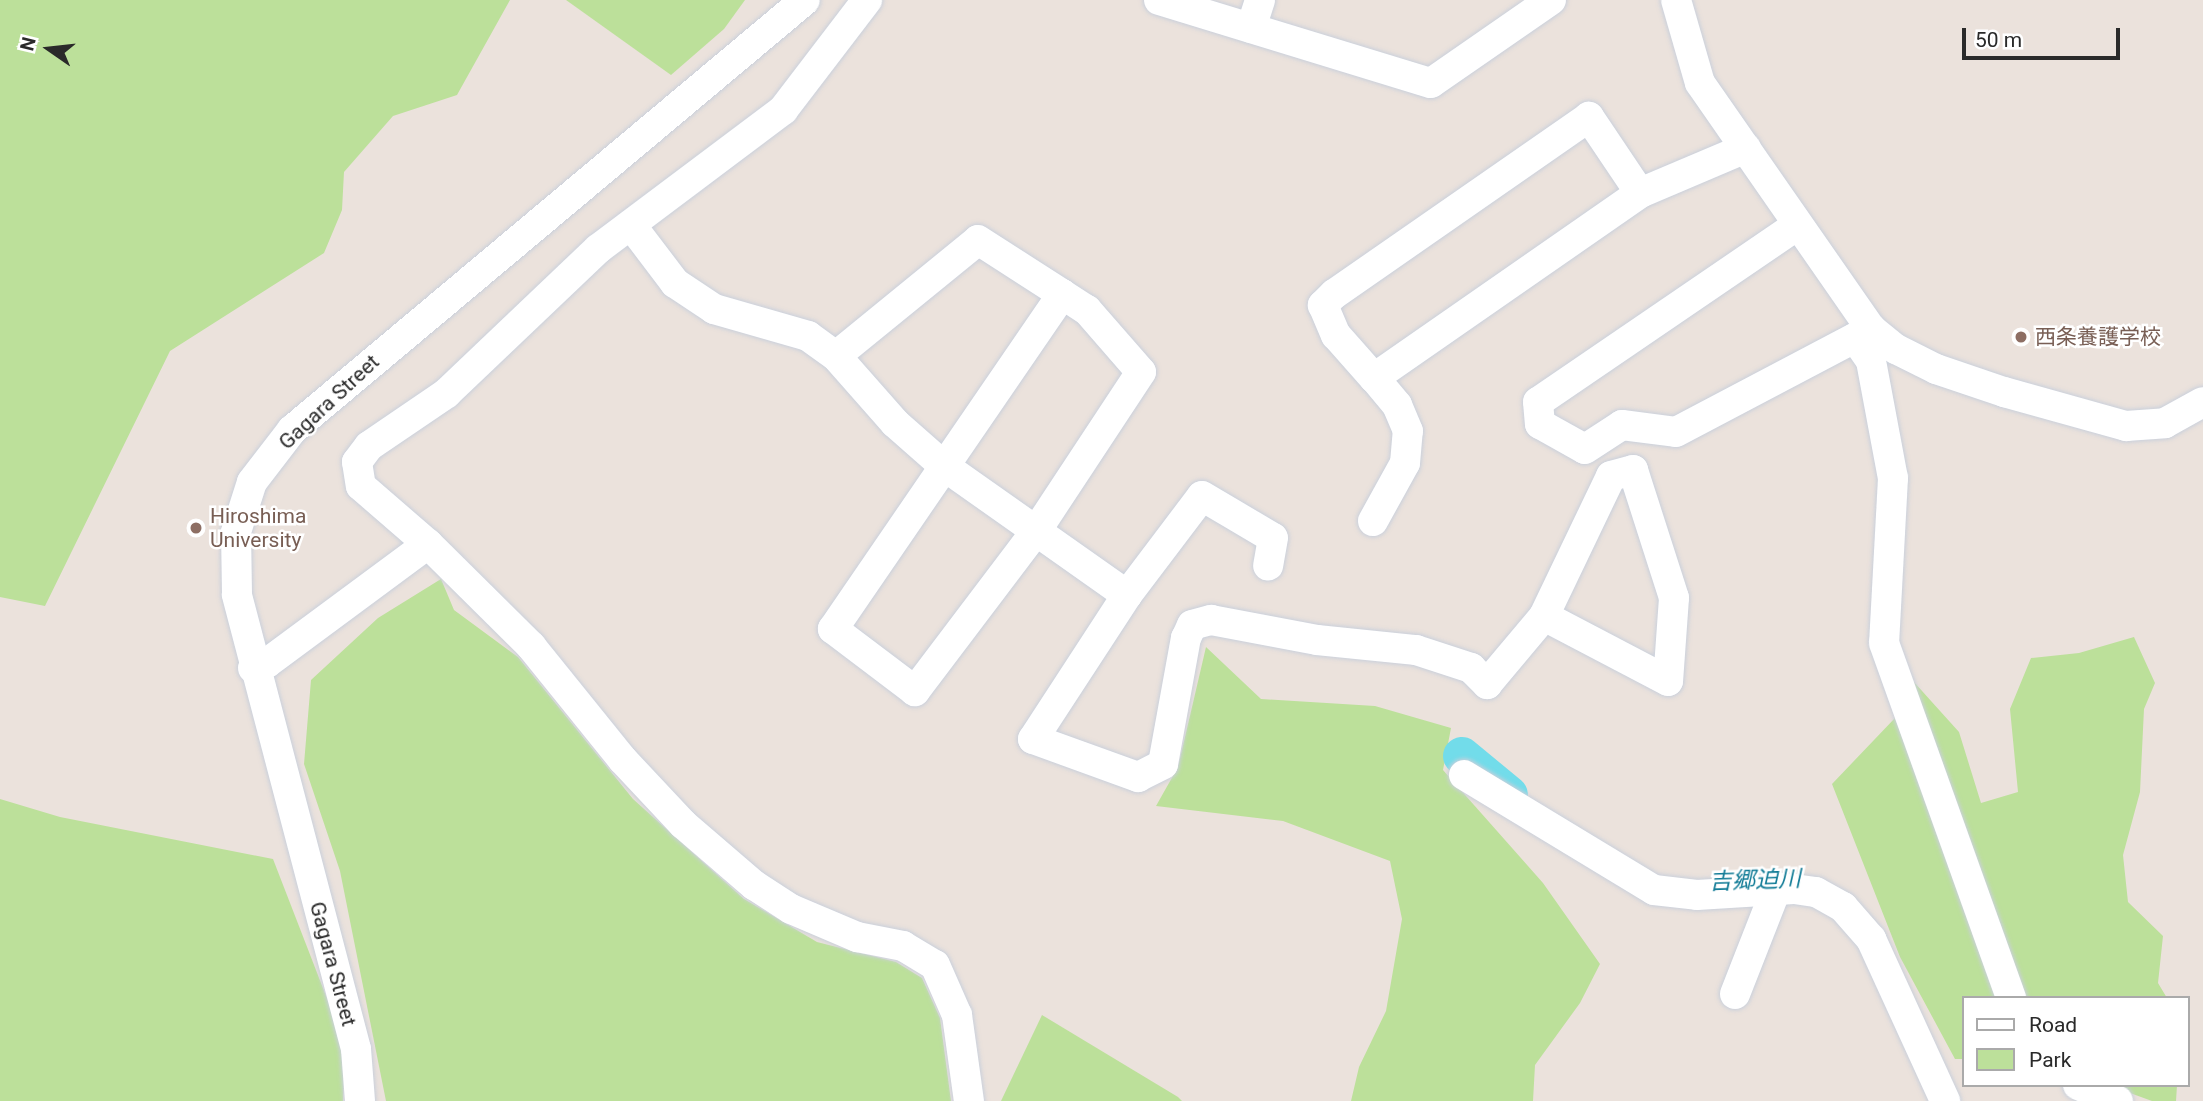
<!DOCTYPE html>
<html>
<head>
<meta charset="utf-8">
<style>
	body { margin:0 }
	#map { position:relative; width:2203px; height:1101px; overflow:hidden; background:#ebe2dc; font-family:Roboto,"Noto Sans JP",sans-serif }
	div>[style] { position:absolute }
	.green>* { inset:0; background:#bce09a }
	.river>* { height:38px; margin:-19px; padding:0 19px; transform-origin:19px; border-radius:19px; background:#72dcea }
	.roads { filter:drop-shadow(0 0 2px #cad0db) drop-shadow(0 0 2px #cad0db) }
	.minor>* { height:30px; margin:-15px; padding:0 15px; transform-origin:15px; border-radius:15px; background:#fff }
	.dots>* { width:19px; height:19px; translate:-50% -50%; box-sizing:border-box; border:4px solid #fff; border-radius:50% }
	span { translate:-50% -50%; white-space:nowrap; text-align:center; line-height:1.15; -webkit-text-stroke:5px #fff; paint-order:stroke }
	.education-label { font-size:21px; color:#785e54 }
	.left { translate:0 -50%; text-align:left }
	.street-label { font-size:21px; color:#2a2a2a }
	.water-label { font-size:23px; color:#117b96; font-style:italic }
	.legend { position:absolute; left:1962px; top:996px; width:228px; height:91px; box-sizing:border-box; background:#fff; border:2px solid #aaa; margin:0; padding:9px 12px; list-style:none; font-size:21px; color:#2a2a2a }
	.legend li { display:flex; align-items:center; gap:14px; height:35px }
	.legend b { width:35px; border:2px solid #aaa }
	.north { position:absolute; left:14px; top:14px; width:70px; height:70px; -webkit-text-stroke:5px #fff; paint-order:stroke; rotate:284deg; font-size:19px; font-weight:700; line-height:28px; text-align:center; color:#2a2a2a }
	.north::after { content:''; display:block; margin:auto; width:24px; height:32px; background:#2a2a2a; clip-path:polygon(50% 0,100% 100%,50% 72%,0 100%) }
	.scale { position:absolute; left:1962px; top:28px; width:158px; height:32px; box-sizing:border-box; border:4px solid #2a2a2a; border-top:0; padding-left:9px; font-size:21px; line-height:24px; white-space:nowrap; color:#2a2a2a; -webkit-text-stroke:5px #fff; paint-order:stroke }
</style>
</head>
<body>
<div id="map">
	<div class="green">
		<i style="clip-path:polygon(0 0,510px 0,457px 95px,393px 116px,344px 172px,342px 210px,324px 253px,170px 351px,45px 606px,0 597px)"></i>
		<i style="clip-path:polygon(566px 0,745px 0,724px 29px,671px 75px)"></i>
		<i style="clip-path:polygon(441px 579px,454px 610px,518px 657px,633px 799px,744px 899px,817px 942px,896px 962px,922px 978px,940px 1018px,951px 1101px,386px 1101px,340px 871px,304px 764px,311px 680px,378px 618px)"></i>
		<i style="clip-path:polygon(2134px 637px,2155px 683px,2144px 709px,2140px 792px,2123px 855px,2128px 902px,2163px 936px,2158px 983px,2167px 998px,2020px 998px,1904px 671px,1959px 732px,1981px 803px,2018px 792px,2010px 709px,2031px 658px,2079px 653px)"></i>
		<i style="clip-path:polygon(1206px 647px,1261px 699px,1375px 706px,1451px 728px,1443px 770px,1543px 883px,1600px 964px,1580px 1003px,1535px 1065px,1533px 1101px,1351px 1101px,1359px 1067px,1386px 1011px,1402px 919px,1390px 861px,1283px 821px,1156px 806px,1178px 767px)"></i>
		<i style="clip-path:polygon(1895px 718px,2001px 998px,1963px 998px,1963px 1059px,1955px 1059px,1900px 957px,1832px 784px)"></i>
		<i style="clip-path:polygon(0 799px,60px 817px,273px 859px,345px 1045px,343px 1101px,0 1101px)"></i>
		<i style="clip-path:polygon(1042px 1015px,1178px 1097px,1182px 1101px,1001px 1101px)"></i>
		<i style="clip-path:polygon(2108px 1085px,2177px 1085px,2176px 1101px,2152px 1101px)"></i>
	</div>
	<div class="river">
		<i style="left:1462px;top:756px;width:61px;rotate:39.7deg"></i>
	</div>
	<div class="roads">
		<div class="minor">
			<i style="left:867px;top:0;width:138px;rotate:127.4deg"></i>
			<i style="left:783px;top:110px;width:231px;rotate:143.1deg"></i>
			<i style="left:598px;top:249px;width:209px;rotate:136.4deg"></i>
			<i style="left:447px;top:393px;width:94px;rotate:145.8deg"></i>
			<i style="left:369px;top:446px;width:20px;rotate:127deg"></i>
			<i style="left:357px;top:462px;width:24px;rotate:81deg"></i>
			<i style="left:361px;top:486px;width:89px;rotate:40.9deg"></i>
			<i style="left:428px;top:544px;width:145px;rotate:44.7deg"></i>
			<i style="left:531px;top:646px;width:146px;rotate:51.1deg"></i>
			<i style="left:623px;top:760px;width:88px;rotate:46.8deg"></i>
			<i style="left:683px;top:824px;width:94px;rotate:40.7deg"></i>
			<i style="left:754px;top:885px;width:44px;rotate:33deg"></i>
			<i style="left:791px;top:909px;width:72px;rotate:23deg"></i>
			<i style="left:857px;top:937px;width:47px;rotate:11.1deg"></i>
			<i style="left:903px;top:946px;width:37px;rotate:31deg"></i>
			<i style="left:935px;top:965px;width:55px;rotate:66.3deg"></i>
			<i style="left:957px;top:1015px;width:87px;rotate:82.1deg"></i>
			<i style="left:1159px;top:0;width:284px;rotate:17deg"></i>
			<i style="left:1431px;top:83px;width:146px;rotate:-34.7deg"></i>
			<i style="left:1676px;top:0;width:86px;rotate:73.9deg"></i>
			<i style="left:1700px;top:83px;width:300px;rotate:55.2deg"></i>
			<i style="left:1871px;top:329px;width:32px;rotate:39deg"></i>
			<i style="left:1896px;top:349px;width:45px;rotate:26.6deg"></i>
			<i style="left:1936px;top:369px;width:72px;rotate:18.7deg"></i>
			<i style="left:2004px;top:392px;width:127px;rotate:15.6deg"></i>
			<i style="left:2126px;top:426px;width:39px;rotate:-4deg"></i>
			<i style="left:2165px;top:423px;width:43px;rotate:-28.9deg"></i>
			<i style="left:1251px;top:28px;width:29px;rotate:-72deg"></i>
			<i style="left:1640px;top:193px;width:92px;rotate:-123.9deg"></i>
			<i style="left:1589px;top:117px;width:310px;rotate:145.2deg"></i>
			<i style="left:1334px;top:294px;width:16px;rotate:135deg"></i>
			<i style="left:1323px;top:305px;width:33px;rotate:67deg"></i>
			<i style="left:1336px;top:335px;width:57px;rotate:48.5deg"></i>
			<i style="left:1374px;top:378px;width:324px;rotate:-34.8deg"></i>
			<i style="left:1640px;top:193px;width:115px;rotate:-23deg"></i>
			<i style="left:631px;top:225px;width:73px;rotate:52.8deg"></i>
			<i style="left:675px;top:283px;width:47px;rotate:33.7deg"></i>
			<i style="left:714px;top:309px;width:98px;rotate:16deg"></i>
			<i style="left:808px;top:336px;width:34px;rotate:36deg"></i>
			<i style="left:836px;top:356px;width:89px;rotate:48.6deg"></i>
			<i style="left:895px;top:423px;width:65px;rotate:41.3deg"></i>
			<i style="left:944px;top:466px;width:224px;rotate:35.2deg"></i>
			<i style="left:1127px;top:595px;width:172px;rotate:123.1deg"></i>
			<i style="left:1033px;top:739px;width:112px;rotate:19.9deg"></i>
			<i style="left:1138px;top:777px;width:28px;rotate:-27deg"></i>
			<i style="left:1163px;top:764px;width:128px;rotate:-79.7deg"></i>
			<i style="left:1186px;top:638px;width:14px;rotate:-65deg"></i>
			<i style="left:1192px;top:625px;width:20px;rotate:-15deg"></i>
			<i style="left:1211px;top:620px;width:108px;rotate:10.7deg"></i>
			<i style="left:1317px;top:640px;width:100px;rotate:5.8deg"></i>
			<i style="left:1416px;top:650px;width:58px;rotate:18.1deg"></i>
			<i style="left:1471px;top:668px;width:23px;rotate:45deg"></i>
			<i style="left:1487px;top:684px;width:89px;rotate:-50deg"></i>
			<i style="left:1544px;top:616px;width:155px;rotate:-64.4deg"></i>
			<i style="left:1611px;top:476px;width:23px;rotate:-15deg"></i>
			<i style="left:1633px;top:470px;width:134px;rotate:72.2deg"></i>
			<i style="left:1674px;top:598px;width:83px;rotate:94.1deg"></i>
			<i style="left:1668px;top:681px;width:140px;rotate:-152.3deg"></i>
			<i style="left:1796px;top:226px;width:312px;rotate:145.7deg"></i>
			<i style="left:1538px;top:402px;width:22px;rotate:85deg"></i>
			<i style="left:1540px;top:424px;width:51px;rotate:29.1deg"></i>
			<i style="left:1585px;top:449px;width:44px;rotate:-33deg"></i>
			<i style="left:1622px;top:425px;width:54px;rotate:7.4deg"></i>
			<i style="left:1676px;top:432px;width:221px;rotate:-27.8deg"></i>
			<i style="left:1855px;top:338px;width:28px;rotate:55deg"></i>
			<i style="left:1871px;top:361px;width:119px;rotate:79.4deg"></i>
			<i style="left:1893px;top:478px;width:165px;rotate:93.1deg"></i>
			<i style="left:1884px;top:643px;width:377px;rotate:70.3deg"></i>
			<i style="left:836px;top:356px;width:183px;rotate:-39.2deg"></i>
			<i style="left:978px;top:240px;width:100px;rotate:32.7deg"></i>
			<i style="left:1062px;top:294px;width:30px;rotate:33deg"></i>
			<i style="left:1087px;top:310px;width:82px;rotate:48.9deg"></i>
			<i style="left:1141px;top:372px;width:191px;rotate:123.4deg"></i>
			<i style="left:1036px;top:531px;width:201px;rotate:127.1deg"></i>
			<i style="left:915px;top:691px;width:103px;rotate:-142.9deg"></i>
			<i style="left:833px;top:629px;width:406px;rotate:-55.6deg"></i>
			<i style="left:1373px;top:521px;width:66px;rotate:-61.1deg"></i>
			<i style="left:1405px;top:463px;width:32px;rotate:-85deg"></i>
			<i style="left:1408px;top:431px;width:28px;rotate:-113deg"></i>
			<i style="left:1397px;top:405px;width:35px;rotate:-130deg"></i>
			<i style="left:1127px;top:595px;width:124px;rotate:-52.9deg"></i>
			<i style="left:1202px;top:496px;width:82px;rotate:30.6deg"></i>
			<i style="left:1273px;top:538px;width:28px;rotate:100deg"></i>
			<i style="left:253px;top:668px;width:15px;rotate:-20deg"></i>
			<i style="left:267px;top:663px;width:200px;rotate:-36.5deg"></i>
			<i style="left:1464px;top:775px;width:222px;rotate:31.2deg"></i>
			<i style="left:1654px;top:890px;width:43px;rotate:6.6deg"></i>
			<i style="left:1697px;top:895px;width:97px;rotate:-3.5deg"></i>
			<i style="left:1794px;top:889px;width:22px;rotate:8deg"></i>
			<i style="left:1816px;top:892px;width:31px;rotate:29deg"></i>
			<i style="left:1843px;top:907px;width:43px;rotate:48.8deg"></i>
			<i style="left:1871px;top:939px;width:178px;rotate:65.4deg"></i>
			<i style="left:1735px;top:994px;width:115px;rotate:-68.6deg"></i>
			<i style="left:2078px;top:1085px;width:43px;rotate:21.8deg"></i>
			<i style="left:360px;top:1101px;width:52px;rotate:-94.4deg"></i>
			<i style="left:356px;top:1049px;width:470px;rotate:-104.7deg"></i>
			<i style="left:237px;top:594px;width:62px;rotate:-90.9deg"></i>
			<i style="left:236px;top:532px;width:52px;rotate:-72.3deg"></i>
			<i style="left:252px;top:482px;width:66px;rotate:-52.4deg"></i>
			<i style="left:292px;top:430px;width:669px;rotate:-39.97deg"></i>
		</div>
	</div>
	<div class="dots">
		<i style="left:2021px;top:337px;background:#8d6e63"></i>
		<i style="left:196px;top:528px;background:#8d6e63"></i>
	</div>
	<div class="education-label">
		<span class="left" style="left:2035px;top:337px">西条養護学校</span>
		<span class="left" style="left:210px;top:528px">Hiroshima<br>University</span>
	</div>
	<div class="street-label">
		<span style="left:329px;top:402px;rotate:-43deg">Gagara Street</span>
		<span style="left:333px;top:964px;rotate:75deg">Gagara Street</span>
	</div>
	<div class="water-label">
		<span style="left:1755px;top:881px;rotate:-2deg">吉郷迫川</span>
	</div>
	<ul class="legend">
	<li><b style="height:9px;background:#fff"></b>Road</li>
	<li><b style="height:19px;background:#bce09a"></b>Park</li>
	</ul>
	<div class="north">N</div>
	<div class="scale">50 m</div>
</div>
</body>
</html>
